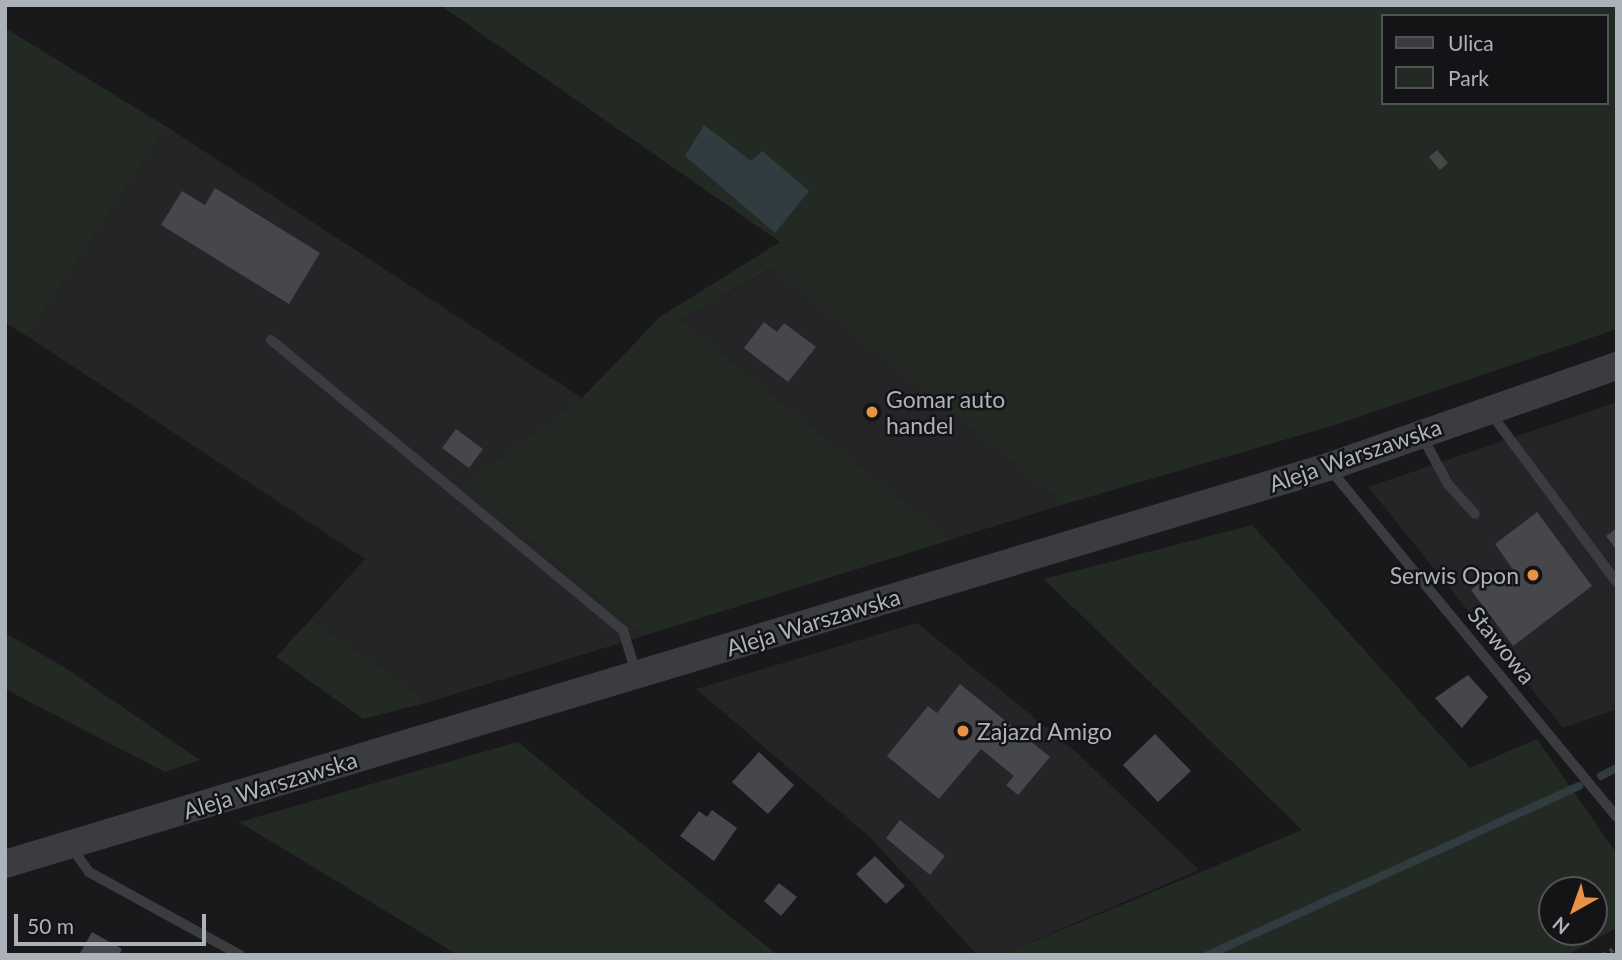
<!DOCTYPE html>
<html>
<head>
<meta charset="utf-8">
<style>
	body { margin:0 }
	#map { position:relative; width:1622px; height:960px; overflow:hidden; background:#19191b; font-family:Lato,sans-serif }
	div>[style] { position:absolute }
	.built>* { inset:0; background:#252527 }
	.green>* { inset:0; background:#232a23 }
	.water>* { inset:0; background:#313c40 }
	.stream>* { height:8px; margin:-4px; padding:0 4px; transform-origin:4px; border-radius:4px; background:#313c40 }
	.building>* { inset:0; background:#46474a }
	.path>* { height:4.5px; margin-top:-2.25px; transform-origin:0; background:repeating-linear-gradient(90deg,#404346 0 3.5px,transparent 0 8.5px) }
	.service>* { height:10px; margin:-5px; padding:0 5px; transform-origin:5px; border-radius:5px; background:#3a3c3f }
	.tertiary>* { height:28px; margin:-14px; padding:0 14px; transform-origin:14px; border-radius:14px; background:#3a3c3f }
	.dots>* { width:19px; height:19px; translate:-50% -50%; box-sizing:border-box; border:4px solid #141416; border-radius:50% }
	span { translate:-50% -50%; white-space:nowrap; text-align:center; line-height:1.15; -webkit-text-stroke:5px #141416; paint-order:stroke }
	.poi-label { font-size:23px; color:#acb2b9 }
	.left { translate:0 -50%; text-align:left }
	.right { translate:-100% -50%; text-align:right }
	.street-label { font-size:23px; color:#acb2b9 }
	.frame { position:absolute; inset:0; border:7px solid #acb2b9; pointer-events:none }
	.legend { position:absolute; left:1381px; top:14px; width:228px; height:91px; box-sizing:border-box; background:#141416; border:2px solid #515357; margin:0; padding:9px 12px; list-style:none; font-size:21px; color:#acb2b9 }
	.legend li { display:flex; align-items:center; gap:14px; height:35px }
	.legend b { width:35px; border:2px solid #515357 }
	.north { position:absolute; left:1538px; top:876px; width:70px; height:70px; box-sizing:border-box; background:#141416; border:2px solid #515357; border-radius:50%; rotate:220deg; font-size:19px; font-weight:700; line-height:28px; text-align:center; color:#acb2b9 }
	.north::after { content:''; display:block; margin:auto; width:24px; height:32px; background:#e79244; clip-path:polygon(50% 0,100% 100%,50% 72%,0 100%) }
	.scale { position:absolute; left:14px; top:914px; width:192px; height:32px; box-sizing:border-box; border:4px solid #acb2b9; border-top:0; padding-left:9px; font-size:21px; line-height:24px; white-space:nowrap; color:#acb2b9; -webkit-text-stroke:5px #141416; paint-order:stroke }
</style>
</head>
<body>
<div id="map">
	<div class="built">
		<i style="clip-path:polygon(167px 127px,582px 398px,466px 484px,643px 636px,429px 702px,311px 619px,365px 559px,27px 336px)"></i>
		<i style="clip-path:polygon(774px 267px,1065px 504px,950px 540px,680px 320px)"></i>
		<i style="clip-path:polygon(1617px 402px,1617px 709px,1563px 728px,1368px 487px)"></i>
		<i style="clip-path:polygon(917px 623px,1073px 749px,1199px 870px,1001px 955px,977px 955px,871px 838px,696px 689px)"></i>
	</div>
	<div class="green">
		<i style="clip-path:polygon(evenodd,440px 5px,1617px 5px,1617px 329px,1332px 426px,1065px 504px,773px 267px,680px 320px,950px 540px,643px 636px,466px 484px,582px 398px,660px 317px,780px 242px,440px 5px,1382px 16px,1606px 16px,1606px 103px,1382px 103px,1382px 16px)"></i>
		<i style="clip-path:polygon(5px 28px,167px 127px,27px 336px,5px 323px)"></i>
		<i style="clip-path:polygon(evenodd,1252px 525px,1470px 768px,1537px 739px,1617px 854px,1617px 928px,1567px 955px,1001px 955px,1302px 830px,1044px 579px,1252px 525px,1552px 890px,1594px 890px,1594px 932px,1552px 932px,1552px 890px)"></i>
		<i style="clip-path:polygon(311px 619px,429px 702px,363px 719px,276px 657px)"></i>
		<i style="clip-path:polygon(5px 633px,64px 667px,200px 760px,165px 772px,5px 689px)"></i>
		<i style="clip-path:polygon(518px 742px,777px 955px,458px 955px,239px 822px)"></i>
	</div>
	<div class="water">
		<i style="clip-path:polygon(704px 125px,751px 161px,762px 151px,809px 191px,775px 233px,685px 156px)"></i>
	</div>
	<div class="stream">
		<i style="left:1601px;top:776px;width:18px;rotate:-27deg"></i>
		<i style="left:1208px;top:955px;width:408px;rotate:-24.5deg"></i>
	</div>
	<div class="building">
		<i style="clip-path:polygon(1437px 150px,1448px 163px,1440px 170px,1429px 157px)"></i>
		<i style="clip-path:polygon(215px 188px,320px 253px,289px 304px,161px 225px,182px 191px,205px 205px)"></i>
		<i style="clip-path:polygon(764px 322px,777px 332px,784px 323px,816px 347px,788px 382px,744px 348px)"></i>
		<i style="clip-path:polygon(456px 429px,483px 449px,469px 468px,442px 448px)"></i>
		<i style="clip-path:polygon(1537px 512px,1592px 586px,1513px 646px,1471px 590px,1488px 577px,1494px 586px,1514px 571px,1495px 544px)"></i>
		<i style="clip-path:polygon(1617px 528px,1617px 551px,1606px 536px)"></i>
		<i style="clip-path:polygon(1468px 675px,1488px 697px,1462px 728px,1435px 698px)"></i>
		<i style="clip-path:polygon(960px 684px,1050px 757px,1018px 795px,1006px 785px,1014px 776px,981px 749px,939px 799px,887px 756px,928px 706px,937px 713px)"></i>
		<i style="clip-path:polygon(1155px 734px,1191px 771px,1158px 802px,1123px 765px)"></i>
		<i style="clip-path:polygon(759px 752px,794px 785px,768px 814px,732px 782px)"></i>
		<i style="clip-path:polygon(712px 810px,737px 828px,714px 861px,680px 836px,699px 811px,707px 817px)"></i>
		<i style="clip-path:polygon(900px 820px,945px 856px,930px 875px,886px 838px)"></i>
		<i style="clip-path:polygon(875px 856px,905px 886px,886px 904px,856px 874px)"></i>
		<i style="clip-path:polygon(779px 883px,797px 897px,781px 916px,764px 901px)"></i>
		<i style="clip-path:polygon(92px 932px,122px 949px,119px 955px,79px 955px)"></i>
	</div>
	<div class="path">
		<i style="left:1602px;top:955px;width:17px;rotate:-28deg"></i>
	</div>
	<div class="service">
		<i style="left:271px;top:340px;width:456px;rotate:39.5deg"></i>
		<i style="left:623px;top:630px;width:45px;rotate:73.2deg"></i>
		<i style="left:1489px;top:411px;width:214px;rotate:53.3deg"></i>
		<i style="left:1422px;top:436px;width:55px;rotate:61.6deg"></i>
		<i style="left:1448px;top:484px;width:40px;rotate:48deg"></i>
		<i style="left:1329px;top:468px;width:452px;rotate:50.5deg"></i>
		<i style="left:71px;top:847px;width:31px;rotate:54deg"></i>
		<i style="left:89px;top:872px;width:172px;rotate:28.8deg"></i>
	</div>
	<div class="tertiary">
		<i style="left:5px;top:864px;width:1381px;rotate:-16.7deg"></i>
		<i style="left:1328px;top:467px;width:306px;rotate:-19.3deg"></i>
	</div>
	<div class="dots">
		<i style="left:872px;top:412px;background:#e79244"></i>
		<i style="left:1533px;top:575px;background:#e79244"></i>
		<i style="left:963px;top:731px;background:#e79244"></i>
	</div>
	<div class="poi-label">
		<span class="left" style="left:886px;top:412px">Gomar auto<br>handel</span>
		<span class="right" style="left:1519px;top:575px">Serwis Opon</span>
		<span class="left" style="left:977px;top:731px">Zajazd Amigo</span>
	</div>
	<div class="street-label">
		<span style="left:1355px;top:455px;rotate:-19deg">Aleja Warszawska</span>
		<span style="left:813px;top:622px;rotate:-17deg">Aleja Warszawska</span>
		<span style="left:1502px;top:645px;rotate:51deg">Stawowa</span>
		<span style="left:270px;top:785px;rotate:-17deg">Aleja Warszawska</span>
	</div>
	<div class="frame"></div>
	<ul class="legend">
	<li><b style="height:9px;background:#3a3c3f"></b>Ulica</li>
	<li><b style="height:19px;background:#232a23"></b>Park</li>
	</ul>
	<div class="north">N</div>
	<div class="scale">50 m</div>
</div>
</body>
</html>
